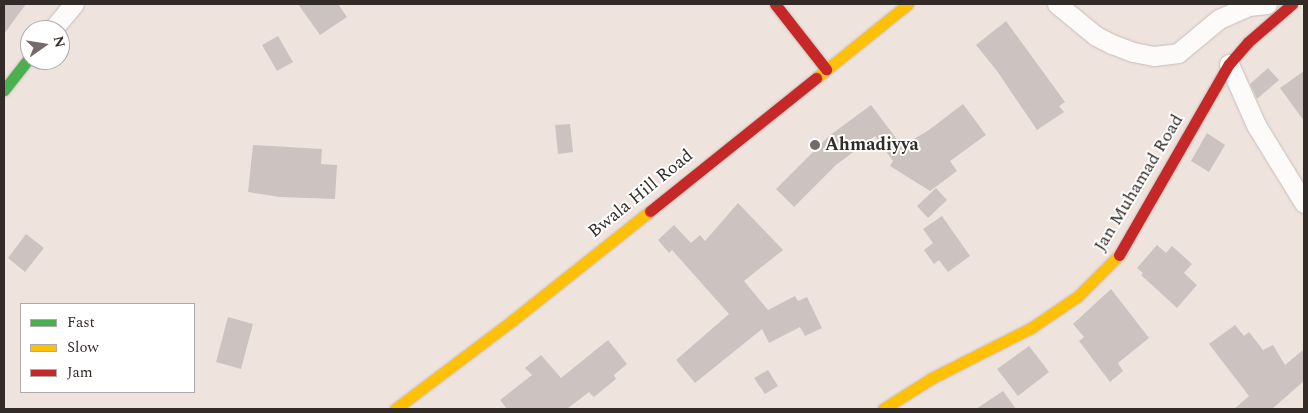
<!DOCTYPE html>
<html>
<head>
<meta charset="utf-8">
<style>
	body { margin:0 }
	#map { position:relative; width:1308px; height:413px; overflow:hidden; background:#efe3de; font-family:Spectral,serif }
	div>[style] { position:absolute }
	.building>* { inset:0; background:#ccc3c0 }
	.roads { filter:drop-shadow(0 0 1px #c7beba) drop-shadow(0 0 1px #c7beba) }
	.street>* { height:19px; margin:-9.5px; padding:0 9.5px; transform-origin:9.5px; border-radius:9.5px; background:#fdfbfa }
	.fast>* { height:11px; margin:-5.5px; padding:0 5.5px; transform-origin:5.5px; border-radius:5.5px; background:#4caf50 }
	.slow>* { height:11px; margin:-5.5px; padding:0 5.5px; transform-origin:5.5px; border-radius:5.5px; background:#ffc107 }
	.jam>* { height:11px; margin:-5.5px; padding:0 5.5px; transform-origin:5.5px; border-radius:5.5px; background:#c62828 }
	.dots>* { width:14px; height:14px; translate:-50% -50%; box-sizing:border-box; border:2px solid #fff; border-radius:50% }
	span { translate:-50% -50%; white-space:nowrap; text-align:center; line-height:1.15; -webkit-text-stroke:4px #fff; paint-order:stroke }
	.poi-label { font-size:18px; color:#332b28; font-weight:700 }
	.left { translate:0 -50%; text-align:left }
	.street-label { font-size:18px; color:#332b28 }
	.frame { position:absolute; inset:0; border:5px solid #332b28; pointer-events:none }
	.legend { position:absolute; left:20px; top:303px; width:175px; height:90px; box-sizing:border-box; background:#fff; border:1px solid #adaaa9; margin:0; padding:6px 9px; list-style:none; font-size:15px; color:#332b28 }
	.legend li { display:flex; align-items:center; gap:10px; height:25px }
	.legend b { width:25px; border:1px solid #adaaa9 }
	.north { position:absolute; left:20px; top:20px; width:50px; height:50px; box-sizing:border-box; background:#fff; border:1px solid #adaaa9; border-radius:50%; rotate:77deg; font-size:14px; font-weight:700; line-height:20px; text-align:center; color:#332b28 }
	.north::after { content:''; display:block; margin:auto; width:18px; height:22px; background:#756b68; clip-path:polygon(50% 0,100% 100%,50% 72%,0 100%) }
</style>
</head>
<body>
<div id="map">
	<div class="building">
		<i style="clip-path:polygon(4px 4px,26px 4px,4px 34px)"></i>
		<i style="clip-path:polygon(298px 4px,338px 4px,347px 17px,320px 35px)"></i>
		<i style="clip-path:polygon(1006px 21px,1065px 102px,1059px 106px,1064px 112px,1037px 130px,997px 71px,976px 45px)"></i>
		<i style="clip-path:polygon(278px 36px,293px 62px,277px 71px,262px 45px)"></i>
		<i style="clip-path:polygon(1268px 68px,1279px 80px,1257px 99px,1250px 84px)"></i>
		<i style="clip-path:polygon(1304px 71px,1304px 121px,1280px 88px)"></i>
		<i style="clip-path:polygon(963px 104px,986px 135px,950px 161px,957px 171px,930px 191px,890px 166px,893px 161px,875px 136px,836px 165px,794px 207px,776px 189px,829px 136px,871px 105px,902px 146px,929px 130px)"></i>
		<i style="clip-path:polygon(570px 124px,573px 152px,558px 154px,555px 125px)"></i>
		<i style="clip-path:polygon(1207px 133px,1225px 145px,1209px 172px,1191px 161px)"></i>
		<i style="clip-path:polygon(253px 145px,322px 149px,321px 164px,337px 165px,335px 199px,280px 197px,248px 192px)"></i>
		<i style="clip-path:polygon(936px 188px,947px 200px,928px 218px,917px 206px)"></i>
		<i style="clip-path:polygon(738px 203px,783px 250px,744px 281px,768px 310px,795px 296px,798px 301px,807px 297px,822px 328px,805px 336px,800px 327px,769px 343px,762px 329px,695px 383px,676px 360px,729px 314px,672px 250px,669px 253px,658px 240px,674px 225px,691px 243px,700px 235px,705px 241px)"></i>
		<i style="clip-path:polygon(942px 216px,970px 256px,948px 272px,939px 260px,934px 264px,924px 250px,933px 243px,923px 229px)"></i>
		<i style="clip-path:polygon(26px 234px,44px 248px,25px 272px,8px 258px)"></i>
		<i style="clip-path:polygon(1157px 245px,1166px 253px,1172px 246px,1192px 264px,1184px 273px,1197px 285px,1177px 308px,1141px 275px,1143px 273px,1137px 268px)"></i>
		<i style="clip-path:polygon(1111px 289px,1149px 338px,1118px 363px,1123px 371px,1110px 382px,1079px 341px,1084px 337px,1073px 324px)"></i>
		<i style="clip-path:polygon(228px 317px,253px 324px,241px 369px,216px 362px)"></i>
		<i style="clip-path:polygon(1235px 325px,1244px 336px,1249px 332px,1263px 350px,1273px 345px,1285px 365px,1304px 349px,1304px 381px,1272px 409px,1234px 409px,1249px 396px,1209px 344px)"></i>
		<i style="clip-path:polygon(608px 340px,627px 364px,614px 375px,616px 379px,594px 397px,589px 392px,567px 409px,507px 409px,500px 400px,532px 375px,525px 368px,541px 355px,561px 378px)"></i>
		<i style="clip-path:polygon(1029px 346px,1049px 372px,1018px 396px,997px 369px)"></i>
		<i style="clip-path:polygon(768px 370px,778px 386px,765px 394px,754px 378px)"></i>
		<i style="clip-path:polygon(1003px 391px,1016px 409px,976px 409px)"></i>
	</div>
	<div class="roads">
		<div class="street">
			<i style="left:1057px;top:4px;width:50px;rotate:39.4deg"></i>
			<i style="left:1096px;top:36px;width:18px;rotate:27deg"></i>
			<i style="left:1112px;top:44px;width:22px;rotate:21deg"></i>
			<i style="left:1133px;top:52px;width:21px;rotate:11deg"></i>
			<i style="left:1154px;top:56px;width:24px;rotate:-7deg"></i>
			<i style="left:1178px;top:53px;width:53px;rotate:-39.7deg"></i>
			<i style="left:1219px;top:19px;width:32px;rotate:-24deg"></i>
			<i style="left:1248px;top:6px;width:19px;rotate:-6deg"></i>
			<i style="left:52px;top:30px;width:34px;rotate:-50deg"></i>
			<i style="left:1229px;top:64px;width:67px;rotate:66.1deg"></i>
			<i style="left:1256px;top:125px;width:92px;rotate:58.4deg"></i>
		</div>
		<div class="fast">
			<i style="left:4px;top:90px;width:42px;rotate:-51.8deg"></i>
		</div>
		<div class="slow">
			<i style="left:816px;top:78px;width:118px;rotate:-38.8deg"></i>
			<i style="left:395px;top:409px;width:148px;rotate:-37deg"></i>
			<i style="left:513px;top:320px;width:175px;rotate:-38.5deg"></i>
			<i style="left:883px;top:409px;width:58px;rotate:-32.3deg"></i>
			<i style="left:932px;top:378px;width:111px;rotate:-26.8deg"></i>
			<i style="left:1031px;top:328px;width:57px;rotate:-34.2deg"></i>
			<i style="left:1078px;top:296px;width:58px;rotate:-45deg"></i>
		</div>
		<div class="jam">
			<i style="left:775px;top:4px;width:83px;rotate:51.9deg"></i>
			<i style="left:650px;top:211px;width:213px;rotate:-38.7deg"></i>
			<i style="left:1119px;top:255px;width:220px;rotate:-60.1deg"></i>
			<i style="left:1229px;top:64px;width:29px;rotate:-49deg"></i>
			<i style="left:1248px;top:42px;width:58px;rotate:-40.8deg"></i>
		</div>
	</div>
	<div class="dots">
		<i style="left:815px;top:145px;background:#756b68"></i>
	</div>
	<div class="poi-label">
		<span class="left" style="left:825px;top:145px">Ahmadiyya</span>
	</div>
	<div class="street-label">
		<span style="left:1139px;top:183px;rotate:-59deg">Jan Muhamad Road</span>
		<span style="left:641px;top:194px;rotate:-39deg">Bwala Hill Road</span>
	</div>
	<div class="frame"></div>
	<ul class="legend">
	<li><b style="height:6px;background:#4caf50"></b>Fast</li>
	<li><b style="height:6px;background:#ffc107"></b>Slow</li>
	<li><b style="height:6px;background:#c62828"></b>Jam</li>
	</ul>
	<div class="north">N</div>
</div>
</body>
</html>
